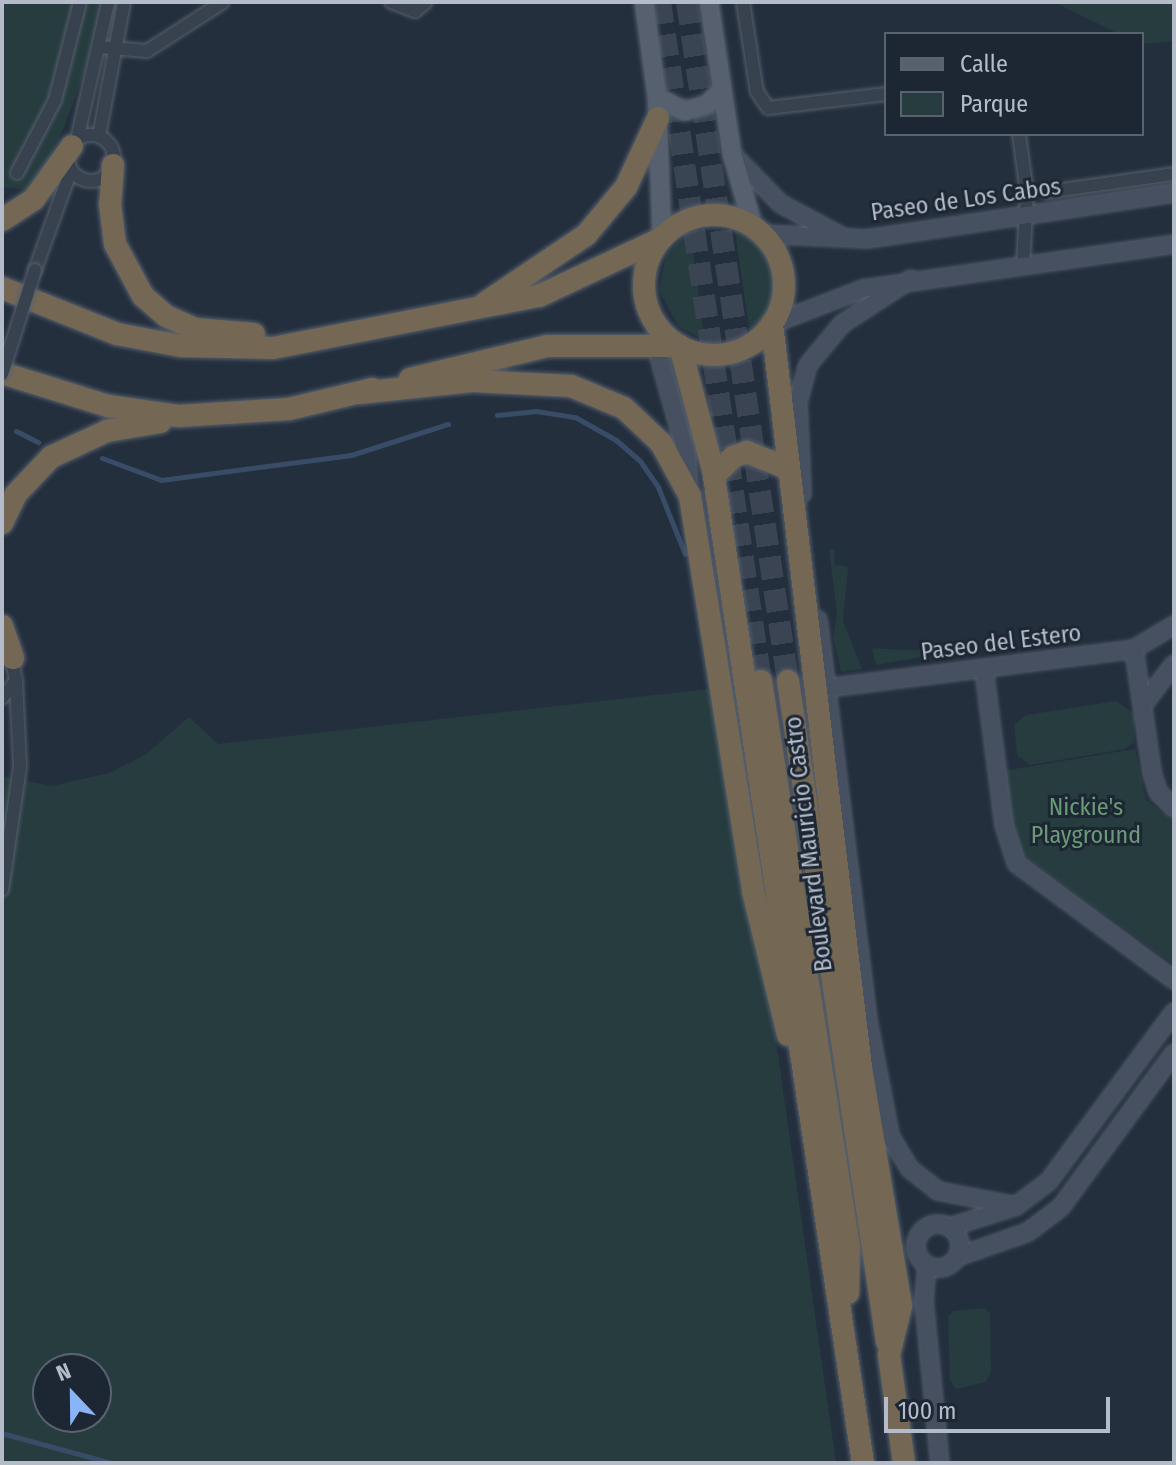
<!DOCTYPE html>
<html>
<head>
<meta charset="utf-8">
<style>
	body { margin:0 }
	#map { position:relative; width:1176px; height:1465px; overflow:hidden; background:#242f3e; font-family:"Fira Sans Condensed",sans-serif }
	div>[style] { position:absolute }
	.green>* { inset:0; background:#263c3f }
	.stream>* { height:5px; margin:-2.5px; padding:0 2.5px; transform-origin:2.5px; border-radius:2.5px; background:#394c67 }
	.highway-tunnel>* { height:22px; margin-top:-11px; transform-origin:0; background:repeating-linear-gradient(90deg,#3a4453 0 22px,transparent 0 33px) }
	.roads { filter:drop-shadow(0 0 2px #565f6c) drop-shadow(0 0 2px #565f6c) }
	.street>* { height:12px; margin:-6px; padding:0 6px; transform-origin:6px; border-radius:6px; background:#38414e }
	.street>.ring { margin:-6px; padding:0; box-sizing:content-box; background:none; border:12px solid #38414e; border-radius:50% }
	.secondary>* { height:16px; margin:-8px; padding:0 8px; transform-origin:8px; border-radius:8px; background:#465061 }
	.secondary>.ring { margin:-8px; padding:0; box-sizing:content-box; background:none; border:16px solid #465061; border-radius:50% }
	.primary>* { height:18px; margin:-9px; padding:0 9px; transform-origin:9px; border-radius:9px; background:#56606e }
	.highway>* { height:22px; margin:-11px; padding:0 11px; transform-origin:11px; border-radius:11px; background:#746855 }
	.highway>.ring { margin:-11px; padding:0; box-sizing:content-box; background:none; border:22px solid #746855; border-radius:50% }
	.bridges { filter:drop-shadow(0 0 2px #565f6c) drop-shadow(0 0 2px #565f6c) }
	.street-bridge>* { height:12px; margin:-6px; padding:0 6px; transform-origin:6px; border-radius:6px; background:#38414e }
	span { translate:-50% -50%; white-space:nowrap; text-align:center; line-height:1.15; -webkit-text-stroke:6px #1d2633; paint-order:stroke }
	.street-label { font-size:24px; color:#b4bcc9 }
	.park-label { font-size:24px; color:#6b9a76 }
	.frame { position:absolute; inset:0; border:4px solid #b4bcc9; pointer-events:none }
	.legend { position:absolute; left:884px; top:32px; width:260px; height:104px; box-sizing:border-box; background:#1d2633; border:2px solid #59626f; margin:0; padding:10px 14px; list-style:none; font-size:24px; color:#b4bcc9 }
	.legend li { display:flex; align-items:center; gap:16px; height:40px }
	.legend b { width:40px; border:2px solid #59626f }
	.north { position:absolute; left:32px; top:1353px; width:80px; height:80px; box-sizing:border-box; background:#1d2633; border:2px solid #59626f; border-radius:50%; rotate:338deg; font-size:22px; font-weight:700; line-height:32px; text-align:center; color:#b4bcc9 }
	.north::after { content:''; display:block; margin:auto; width:28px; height:36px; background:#8ab4f8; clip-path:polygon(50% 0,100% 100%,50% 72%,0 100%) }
	.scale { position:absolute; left:884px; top:1397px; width:226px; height:36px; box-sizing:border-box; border:4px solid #b4bcc9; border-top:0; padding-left:10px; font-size:24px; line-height:28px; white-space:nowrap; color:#b4bcc9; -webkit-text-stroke:6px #1d2633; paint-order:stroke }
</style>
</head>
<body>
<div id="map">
	<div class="green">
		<i style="clip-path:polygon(2px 2px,103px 2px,98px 37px,61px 135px,45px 169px,26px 190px,2px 187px)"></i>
		<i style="clip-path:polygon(1054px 2px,1174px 2px,1174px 41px,1142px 44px,1142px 34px,1119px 34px)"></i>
		<i style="clip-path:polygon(734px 225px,764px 242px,778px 274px,773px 308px,750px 333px)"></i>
		<i style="clip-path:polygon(690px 230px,705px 341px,678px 326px,659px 290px,666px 255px)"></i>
		<i style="clip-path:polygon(834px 549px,835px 565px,848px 567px,843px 621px,862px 669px,841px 672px,833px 638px,837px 614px,829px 550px)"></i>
		<i style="clip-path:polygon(872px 648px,903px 650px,955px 651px,876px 665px)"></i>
		<i style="clip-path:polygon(evenodd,709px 689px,765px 963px,836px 1463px,2px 1463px,2px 776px,52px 786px,109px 773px,145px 755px,189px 717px,218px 744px,709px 689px,48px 1369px,96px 1369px,96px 1417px,48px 1417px,48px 1369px)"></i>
		<i style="clip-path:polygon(1116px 701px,1135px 714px,1134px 742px,1125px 749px,1030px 765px,1017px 755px,1014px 725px,1026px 715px)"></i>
		<i style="clip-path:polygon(1135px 749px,1146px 800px,1174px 821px,1174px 965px,1015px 849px,1003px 771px)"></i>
		<i style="clip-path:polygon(985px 1308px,990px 1314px,991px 1371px,986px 1382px,956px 1389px,950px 1380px,948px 1317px,953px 1311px)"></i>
	</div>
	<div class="stream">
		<i style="left:497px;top:415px;width:39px;rotate:-6deg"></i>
		<i style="left:536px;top:411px;width:39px;rotate:9deg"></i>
		<i style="left:575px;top:417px;width:47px;rotate:29.3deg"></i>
		<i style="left:616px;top:440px;width:32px;rotate:41deg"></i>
		<i style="left:640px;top:461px;width:32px;rotate:55deg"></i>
		<i style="left:658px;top:487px;width:72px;rotate:68.1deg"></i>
		<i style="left:16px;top:431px;width:25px;rotate:27deg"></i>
		<i style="left:102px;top:458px;width:63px;rotate:20.4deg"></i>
		<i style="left:161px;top:480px;width:192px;rotate:-7.5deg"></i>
		<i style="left:351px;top:455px;width:102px;rotate:-17.7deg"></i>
		<i style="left:5px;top:1434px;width:111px;rotate:15.2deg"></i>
	</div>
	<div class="highway-tunnel">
		<i style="left:660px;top:2px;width:686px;rotate:81.54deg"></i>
		<i style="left:687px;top:2px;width:686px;rotate:81.54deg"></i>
	</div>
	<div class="roads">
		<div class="street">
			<i style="left:391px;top:2px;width:26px;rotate:21deg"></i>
			<i style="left:415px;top:11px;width:14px;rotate:-39deg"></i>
			<i style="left:743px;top:2px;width:91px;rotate:81.2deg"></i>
			<i style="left:757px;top:92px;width:19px;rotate:55deg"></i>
			<i style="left:768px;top:108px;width:119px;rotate:-6.8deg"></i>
			<i style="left:99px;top:47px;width:48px;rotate:4.8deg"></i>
			<i style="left:147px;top:51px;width:90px;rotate:-32.8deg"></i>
			<i style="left:1019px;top:134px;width:61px;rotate:82.4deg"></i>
			<i style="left:1027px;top:194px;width:71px;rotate:93.2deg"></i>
			<i class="ring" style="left:68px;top:135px;width:34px;height:34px"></i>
			<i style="left:99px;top:136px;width:136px;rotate:-79.4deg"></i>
			<i style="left:77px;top:140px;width:141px;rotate:-77.3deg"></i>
			<i style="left:17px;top:173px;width:82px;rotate:-62.5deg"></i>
			<i style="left:55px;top:100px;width:101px;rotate:-75.7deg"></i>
			<i style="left:1047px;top:192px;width:128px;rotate:-8.1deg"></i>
			<i style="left:35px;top:270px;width:106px;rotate:-70.2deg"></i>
			<i style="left:2px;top:698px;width:22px;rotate:-51deg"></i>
			<i style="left:16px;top:681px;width:25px;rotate:-101deg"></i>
			<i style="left:2px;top:890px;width:125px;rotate:-81.7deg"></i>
			<i style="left:20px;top:766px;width:85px;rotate:-92.7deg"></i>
		</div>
		<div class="secondary">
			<i style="left:732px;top:154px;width:70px;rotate:45.6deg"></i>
			<i style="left:781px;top:204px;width:68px;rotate:28.1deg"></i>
			<i style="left:763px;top:234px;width:104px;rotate:2.8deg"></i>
			<i style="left:867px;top:239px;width:310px;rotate:-8.5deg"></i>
			<i style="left:772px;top:324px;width:97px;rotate:-21deg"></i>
			<i style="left:863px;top:289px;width:314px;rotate:-8.2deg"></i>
			<i style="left:656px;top:346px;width:110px;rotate:74.2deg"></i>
			<i style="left:686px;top:452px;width:36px;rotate:85deg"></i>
			<i style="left:802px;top:494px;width:92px;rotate:-92.5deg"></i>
			<i style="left:798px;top:402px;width:38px;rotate:-75deg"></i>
			<i style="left:808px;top:365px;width:53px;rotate:-50.3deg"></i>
			<i style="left:842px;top:324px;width:82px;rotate:-33.1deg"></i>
			<i style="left:818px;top:620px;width:399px;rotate:82.9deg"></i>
			<i style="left:867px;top:1016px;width:122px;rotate:79.1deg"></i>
			<i style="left:890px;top:1136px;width:39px;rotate:59deg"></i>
			<i style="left:910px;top:1169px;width:36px;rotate:38deg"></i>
			<i style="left:938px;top:1191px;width:79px;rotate:10.9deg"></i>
			<i style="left:1134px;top:649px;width:125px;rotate:81.7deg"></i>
			<i style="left:1152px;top:773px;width:20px;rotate:72deg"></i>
			<i style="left:1158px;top:792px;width:23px;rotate:45deg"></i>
			<i style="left:984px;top:670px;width:156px;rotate:82.6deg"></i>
			<i style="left:1004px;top:825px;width:40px;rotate:72deg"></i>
			<i style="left:1016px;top:863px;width:197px;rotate:36.5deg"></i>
			<i style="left:827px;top:688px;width:309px;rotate:-7.2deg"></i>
			<i style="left:1134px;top:649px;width:47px;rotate:-31deg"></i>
			<i style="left:1143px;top:705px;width:51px;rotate:-52.9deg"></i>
			<i class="ring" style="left:916px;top:1224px;width:28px;height:28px"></i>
			<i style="left:950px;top:1227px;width:69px;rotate:-17.7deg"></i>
			<i style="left:1016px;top:1206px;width:41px;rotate:-37.1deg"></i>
			<i style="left:1049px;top:1181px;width:210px;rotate:-53.5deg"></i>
			<i style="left:957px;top:1257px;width:75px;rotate:-19.4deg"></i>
			<i style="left:1028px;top:1232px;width:41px;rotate:-37.1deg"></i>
			<i style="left:1061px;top:1207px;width:191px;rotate:-53.7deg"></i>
			<i style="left:927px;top:1265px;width:36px;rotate:95deg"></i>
			<i style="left:924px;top:1301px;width:163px;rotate:84.4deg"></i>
		</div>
		<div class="primary">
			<i style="left:644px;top:2px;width:96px;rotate:82.2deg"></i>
			<i style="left:657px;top:97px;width:141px;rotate:88deg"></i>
			<i style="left:709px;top:2px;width:154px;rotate:81.4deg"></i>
			<i style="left:732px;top:154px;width:75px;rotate:73.7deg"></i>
			<i style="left:657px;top:97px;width:31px;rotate:27deg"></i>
			<i style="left:685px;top:111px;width:22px;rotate:-16deg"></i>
			<i style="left:706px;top:105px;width:22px;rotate:-43deg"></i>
		</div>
		<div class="highway">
			<i style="left:113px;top:165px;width:39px;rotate:94deg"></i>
			<i style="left:110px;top:204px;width:40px;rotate:82.9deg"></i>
			<i style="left:115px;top:244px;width:59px;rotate:61.7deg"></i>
			<i style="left:143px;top:296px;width:30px;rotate:41deg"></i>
			<i style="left:166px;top:316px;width:32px;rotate:24deg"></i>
			<i style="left:195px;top:329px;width:59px;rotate:4.8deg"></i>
			<i class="ring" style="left:644px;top:215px;width:118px;height:118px"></i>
			<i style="left:2px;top:220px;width:38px;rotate:-33deg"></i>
			<i style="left:34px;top:199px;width:65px;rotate:-54.4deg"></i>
			<i style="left:2px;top:288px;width:124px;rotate:21.8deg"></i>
			<i style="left:117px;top:334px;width:65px;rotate:10.6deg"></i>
			<i style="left:181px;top:346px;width:92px;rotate:1.2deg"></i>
			<i style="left:273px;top:348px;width:271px;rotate:-11.1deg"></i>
			<i style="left:539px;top:296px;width:136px;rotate:-25.2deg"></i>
			<i style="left:485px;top:303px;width:122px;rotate:-34deg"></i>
			<i style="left:586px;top:235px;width:62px;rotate:-50.2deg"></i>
			<i style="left:626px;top:187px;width:76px;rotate:-65.1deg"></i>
			<i style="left:772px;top:324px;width:748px;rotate:83.17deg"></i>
			<i style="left:861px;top:1067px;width:242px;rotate:80.5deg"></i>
			<i style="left:901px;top:1306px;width:50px;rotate:103.8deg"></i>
			<i style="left:889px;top:1355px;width:109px;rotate:82.1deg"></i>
			<i style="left:680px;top:346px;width:128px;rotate:75.1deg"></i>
			<i style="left:713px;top:470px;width:1004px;rotate:81.41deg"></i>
			<i style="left:2px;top:373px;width:111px;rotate:17.3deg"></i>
			<i style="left:108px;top:406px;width:72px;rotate:8deg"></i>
			<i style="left:179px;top:416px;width:110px;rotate:-3.6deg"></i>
			<i style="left:289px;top:409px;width:86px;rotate:-13.4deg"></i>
			<i style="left:410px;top:379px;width:141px;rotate:-13.5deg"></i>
			<i style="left:547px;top:346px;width:133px"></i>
			<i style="left:359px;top:393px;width:116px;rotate:-6deg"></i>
			<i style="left:474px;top:381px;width:97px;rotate:3deg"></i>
			<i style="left:571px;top:386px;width:57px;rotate:22.5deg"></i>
			<i style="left:624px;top:408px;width:51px;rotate:43.4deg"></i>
			<i style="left:661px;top:443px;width:60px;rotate:61.3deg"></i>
			<i style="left:690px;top:496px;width:400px;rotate:80.9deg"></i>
			<i style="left:753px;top:891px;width:148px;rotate:76.3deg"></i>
			<i style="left:714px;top:476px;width:27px;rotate:-45deg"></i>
			<i style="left:733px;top:457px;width:15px;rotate:-20deg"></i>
			<i style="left:747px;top:452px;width:45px;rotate:22deg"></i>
			<i style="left:2px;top:523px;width:32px;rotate:-64deg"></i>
			<i style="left:16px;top:494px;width:51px;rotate:-46.6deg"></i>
			<i style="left:51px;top:457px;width:62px;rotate:-24.9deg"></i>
			<i style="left:107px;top:431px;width:54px;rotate:-9.6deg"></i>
			<i style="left:2px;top:626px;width:34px;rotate:71deg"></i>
			<i style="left:761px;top:681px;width:573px;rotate:81.16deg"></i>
			<i style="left:849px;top:1247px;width:46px;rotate:91.2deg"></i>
			<i style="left:788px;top:681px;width:668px;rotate:81.48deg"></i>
		</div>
	</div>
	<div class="bridges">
		<div class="street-bridge">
			<i style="left:2px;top:374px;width:109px;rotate:-72.4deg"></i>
		</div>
	</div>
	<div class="street-label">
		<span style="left:966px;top:200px;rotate:-8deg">Paseo de Los Cabos</span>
		<span style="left:1001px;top:643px;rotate:-7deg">Paseo del Estero</span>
		<span style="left:809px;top:844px;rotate:-97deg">Boulevard Mauricio Castro</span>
	</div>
	<div class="park-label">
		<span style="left:1086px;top:822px">Nickie's<br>Playground</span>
	</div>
	<div class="frame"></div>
	<ul class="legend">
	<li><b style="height:10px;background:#56606e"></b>Calle</li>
	<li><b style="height:22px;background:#263c3f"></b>Parque</li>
	</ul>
	<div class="north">N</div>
	<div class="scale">100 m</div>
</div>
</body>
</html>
